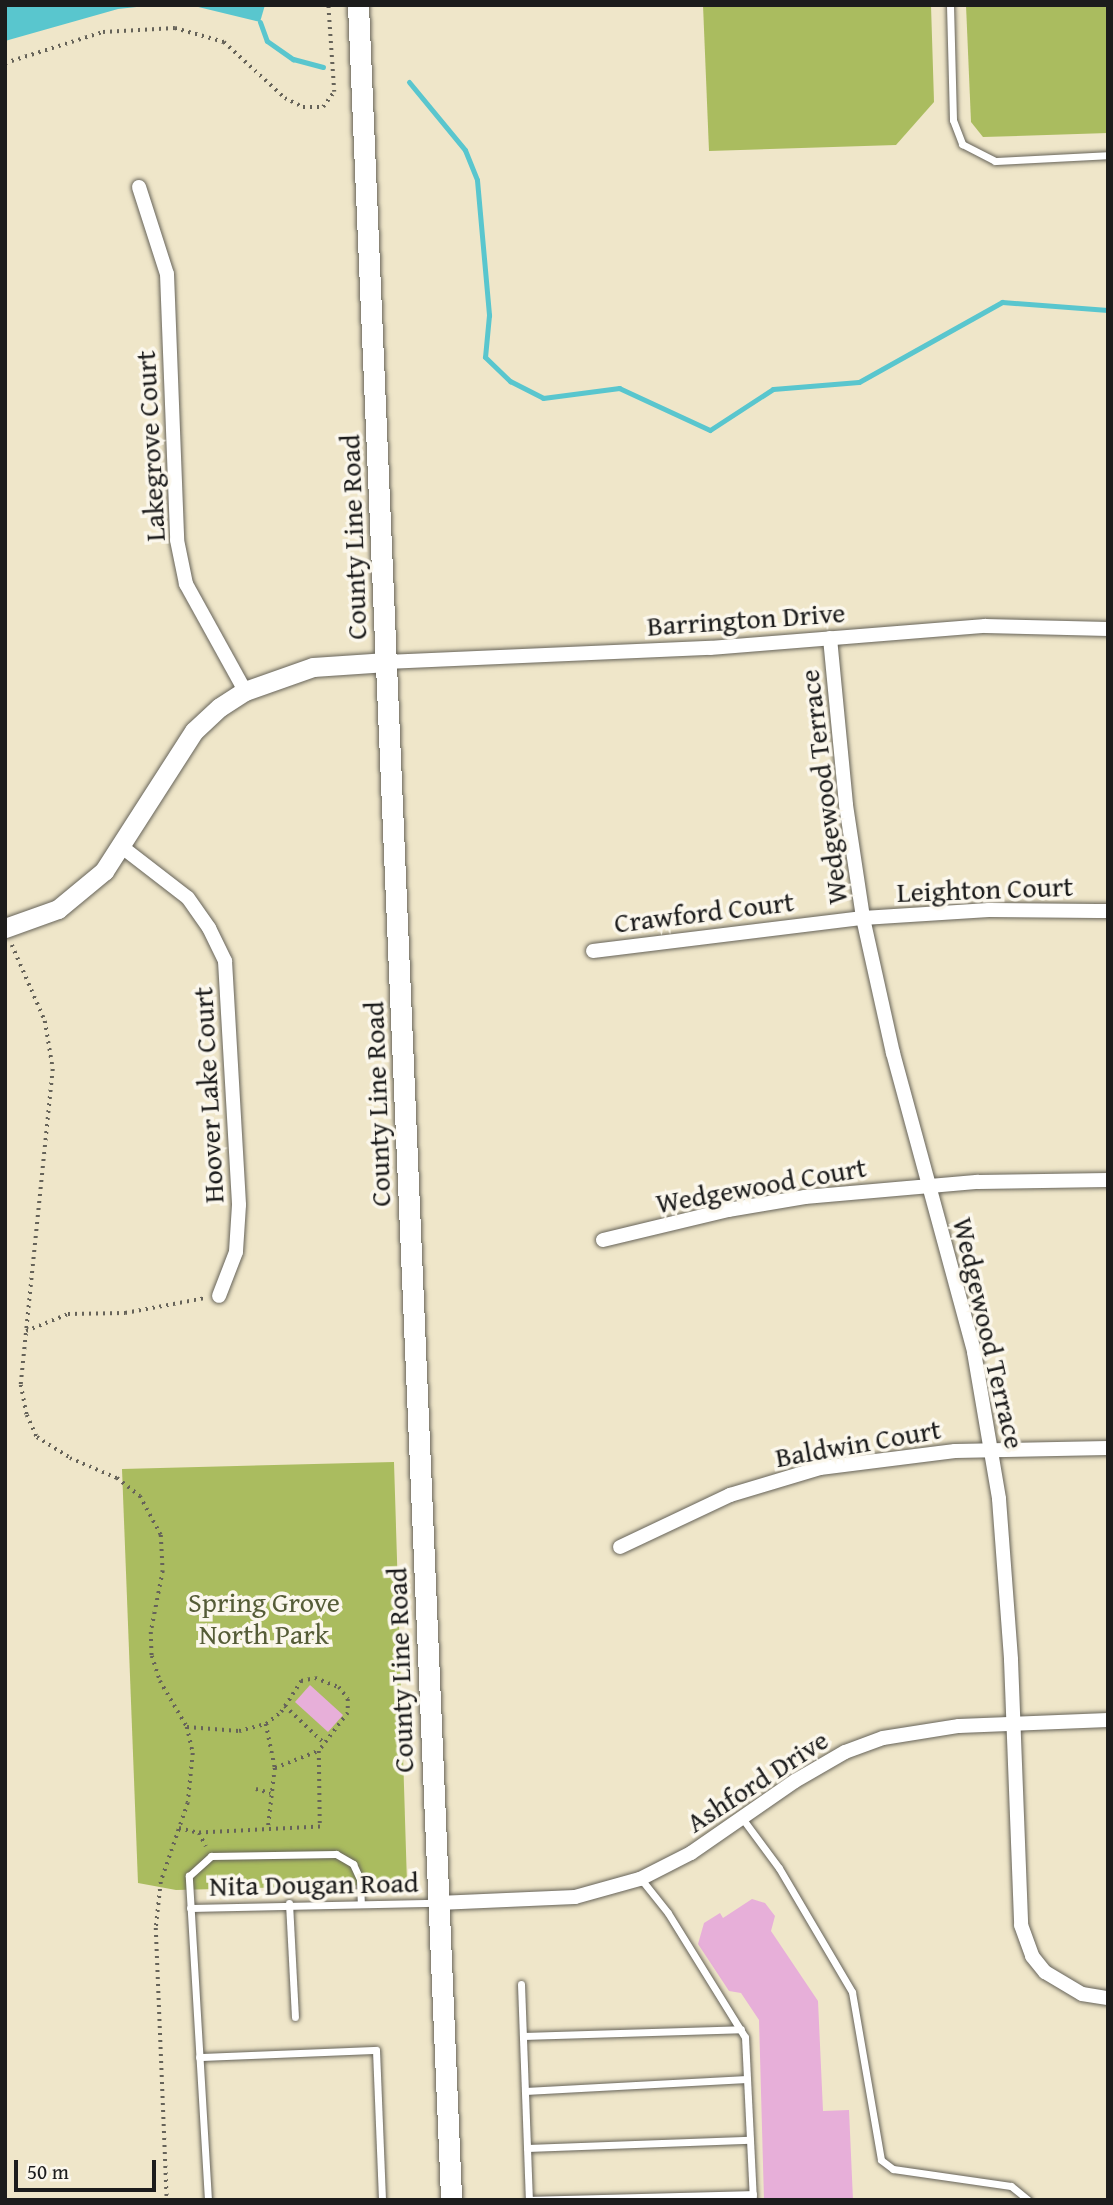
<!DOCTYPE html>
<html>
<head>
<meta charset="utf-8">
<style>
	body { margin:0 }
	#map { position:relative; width:1113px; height:2205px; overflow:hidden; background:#efe6c9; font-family:"Gentium Book Plus",serif }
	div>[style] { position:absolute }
	.green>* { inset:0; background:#aabc5f }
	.water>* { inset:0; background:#59c6ce }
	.stream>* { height:5px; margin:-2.5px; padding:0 2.5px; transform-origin:2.5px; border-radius:2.5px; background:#59c6ce }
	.building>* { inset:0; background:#e7afd9 }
	.path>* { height:3.5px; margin-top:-1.75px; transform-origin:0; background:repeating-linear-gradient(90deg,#666359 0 2px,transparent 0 7px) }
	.roads { filter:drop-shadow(0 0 2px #666359) drop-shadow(0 0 2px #666359) }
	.service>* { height:7px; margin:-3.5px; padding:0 3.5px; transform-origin:3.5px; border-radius:3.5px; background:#fff }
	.minor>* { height:14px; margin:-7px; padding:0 7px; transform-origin:7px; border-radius:7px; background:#fff }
	.tertiary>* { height:19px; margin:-9.5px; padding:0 9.5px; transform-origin:9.5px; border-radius:9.5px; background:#fff }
	.secondary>* { height:21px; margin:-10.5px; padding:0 10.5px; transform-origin:10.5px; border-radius:10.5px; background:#fff }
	span { translate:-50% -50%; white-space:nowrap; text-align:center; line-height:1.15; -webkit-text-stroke:7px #fbf7ec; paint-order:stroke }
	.street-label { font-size:28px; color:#1c1c1c }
	.park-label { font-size:28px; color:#555c37 }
	.frame { position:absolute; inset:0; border:7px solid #1c1c1c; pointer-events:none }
	.scale { position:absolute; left:14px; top:2160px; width:142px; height:32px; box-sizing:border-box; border:4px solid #1c1c1c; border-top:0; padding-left:9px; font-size:21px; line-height:24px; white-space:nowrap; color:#1c1c1c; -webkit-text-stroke:5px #fbf7ec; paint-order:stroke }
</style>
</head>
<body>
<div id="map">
	<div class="green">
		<i style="clip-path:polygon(703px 5px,931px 5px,934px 102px,896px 145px,709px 151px)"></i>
		<i style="clip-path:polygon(966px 5px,1108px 5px,1108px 133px,983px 137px,971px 122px)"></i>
		<i style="clip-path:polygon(394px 1462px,407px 1884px,176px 1890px,138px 1883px,122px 1469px)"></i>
	</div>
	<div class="water">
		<i style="clip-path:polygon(5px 5px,155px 5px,118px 9px,5px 41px)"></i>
		<i style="clip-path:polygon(190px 5px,265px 5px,260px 22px)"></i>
	</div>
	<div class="stream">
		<i style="left:260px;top:22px;width:20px;rotate:70deg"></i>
		<i style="left:267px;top:41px;width:32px;rotate:35deg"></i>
		<i style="left:293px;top:59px;width:31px;rotate:15deg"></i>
		<i style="left:409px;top:82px;width:88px;rotate:50.5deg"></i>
		<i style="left:465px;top:150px;width:32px;rotate:68deg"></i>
		<i style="left:477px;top:180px;width:136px;rotate:84.9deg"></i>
		<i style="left:489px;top:315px;width:42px;rotate:95.4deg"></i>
		<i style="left:485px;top:357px;width:35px;rotate:44deg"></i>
		<i style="left:510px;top:381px;width:37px;rotate:27deg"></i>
		<i style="left:543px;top:398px;width:77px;rotate:-7.5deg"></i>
		<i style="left:619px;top:388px;width:100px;rotate:24.8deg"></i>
		<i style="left:710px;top:430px;width:75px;rotate:-33.1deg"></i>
		<i style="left:773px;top:389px;width:86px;rotate:-4.7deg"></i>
		<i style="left:859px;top:382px;width:164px;rotate:-29.2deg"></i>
		<i style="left:1002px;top:302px;width:106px;rotate:4.3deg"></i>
	</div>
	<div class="building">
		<i style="clip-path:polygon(310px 1685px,343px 1715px,328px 1732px,295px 1702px)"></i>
		<i style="clip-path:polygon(752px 1899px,765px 1903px,775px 1916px,771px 1931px,818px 2001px,823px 2111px,849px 2110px,853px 2200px,764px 2200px,759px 2020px,741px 1993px,729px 1991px,698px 1944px,704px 1923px,720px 1913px,723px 1918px)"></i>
	</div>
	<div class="path">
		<i style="left:5px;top:63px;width:103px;rotate:-17.6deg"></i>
		<i style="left:103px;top:32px;width:72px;rotate:-3.2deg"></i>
		<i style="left:175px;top:28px;width:51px;rotate:15.9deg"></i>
		<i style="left:224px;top:42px;width:83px;rotate:42.6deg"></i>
		<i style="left:285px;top:98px;width:20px;rotate:27deg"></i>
		<i style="left:303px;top:107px;width:20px"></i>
		<i style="left:323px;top:107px;width:19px;rotate:-54deg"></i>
		<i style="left:334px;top:92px;width:87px;rotate:-93.9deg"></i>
		<i style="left:12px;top:945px;width:83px;rotate:66.5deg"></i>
		<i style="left:45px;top:1021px;width:49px;rotate:80.5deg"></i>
		<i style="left:53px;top:1069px;width:318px;rotate:95.8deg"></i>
		<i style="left:21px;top:1385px;width:31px;rotate:79deg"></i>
		<i style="left:27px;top:1415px;width:24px;rotate:66deg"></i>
		<i style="left:37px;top:1437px;width:39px;rotate:32deg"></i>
		<i style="left:70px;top:1458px;width:51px;rotate:23.1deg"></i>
		<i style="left:117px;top:1478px;width:29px;rotate:38deg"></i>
		<i style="left:140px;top:1496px;width:44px;rotate:61.7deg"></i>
		<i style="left:161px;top:1535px;width:36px;rotate:87deg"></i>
		<i style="left:163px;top:1571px;width:62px;rotate:101.1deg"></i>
		<i style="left:151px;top:1632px;width:24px;rotate:88deg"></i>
		<i style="left:152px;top:1656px;width:26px;rotate:72deg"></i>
		<i style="left:160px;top:1681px;width:53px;rotate:59.6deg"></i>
		<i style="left:187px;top:1727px;width:27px;rotate:77deg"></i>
		<i style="left:193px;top:1753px;width:50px;rotate:95.7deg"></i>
		<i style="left:188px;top:1803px;width:83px;rotate:108.9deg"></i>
		<i style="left:161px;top:1882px;width:46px;rotate:96.2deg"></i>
		<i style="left:156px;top:1928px;width:272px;rotate:87.7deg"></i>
		<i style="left:26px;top:1331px;width:45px;rotate:-22deg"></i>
		<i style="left:68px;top:1314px;width:57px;rotate:-1deg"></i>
		<i style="left:125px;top:1313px;width:81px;rotate:-10.6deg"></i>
		<i style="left:285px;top:1706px;width:52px;rotate:43.5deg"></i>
		<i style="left:266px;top:1724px;width:45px;rotate:78.4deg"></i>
		<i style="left:275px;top:1768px;width:61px;rotate:96.5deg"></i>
		<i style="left:187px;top:1727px;width:52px;rotate:4.4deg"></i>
		<i style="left:239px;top:1731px;width:28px;rotate:-15deg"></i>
		<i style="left:266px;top:1724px;width:19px;rotate:-39deg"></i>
		<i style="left:281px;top:1712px;width:37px;rotate:-57deg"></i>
		<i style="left:301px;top:1681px;width:14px;rotate:-12deg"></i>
		<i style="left:315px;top:1678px;width:26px;rotate:21deg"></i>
		<i style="left:339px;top:1687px;width:15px;rotate:53deg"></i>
		<i style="left:348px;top:1699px;width:14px;rotate:90deg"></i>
		<i style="left:348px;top:1713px;width:48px;rotate:127.3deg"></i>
		<i style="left:319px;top:1751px;width:76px;rotate:89.2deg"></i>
		<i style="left:320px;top:1827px;width:121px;rotate:177.2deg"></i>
		<i style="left:275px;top:1768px;width:46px;rotate:-21.6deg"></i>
		<i style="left:256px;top:1789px;width:15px;rotate:16deg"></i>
		<i style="left:179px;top:1828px;width:21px;rotate:14deg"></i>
		<i style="left:199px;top:1833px;width:15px;rotate:62deg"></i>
	</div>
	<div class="roads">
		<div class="service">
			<i style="left:950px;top:5px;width:115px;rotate:88.5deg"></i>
			<i style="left:953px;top:120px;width:26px;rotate:69deg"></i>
			<i style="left:962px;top:144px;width:37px;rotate:27deg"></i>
			<i style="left:995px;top:161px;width:113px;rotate:-3deg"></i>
			<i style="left:742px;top:1818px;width:62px;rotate:53.5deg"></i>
			<i style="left:779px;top:1868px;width:144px;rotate:59.5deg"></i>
			<i style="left:852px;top:1992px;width:170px;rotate:80.2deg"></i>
			<i style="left:881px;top:2160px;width:15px;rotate:37deg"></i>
			<i style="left:893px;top:2169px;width:119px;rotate:8.2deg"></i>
			<i style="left:1011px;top:2186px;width:22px;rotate:39deg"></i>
			<i style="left:641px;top:1879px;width:43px;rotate:51.5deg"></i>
			<i style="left:668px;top:1913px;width:146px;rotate:58.2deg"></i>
			<i style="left:745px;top:2037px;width:163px;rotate:87.2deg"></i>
			<i style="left:289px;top:1903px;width:114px;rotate:87deg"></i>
			<i style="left:190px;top:1908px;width:247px;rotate:-1.2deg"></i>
			<i style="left:521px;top:1984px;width:216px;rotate:87.9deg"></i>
			<i style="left:529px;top:2200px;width:224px;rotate:-1.5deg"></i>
			<i style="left:523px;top:2036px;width:218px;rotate:-1.8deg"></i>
			<i style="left:199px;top:2057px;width:177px;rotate:-2.3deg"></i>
			<i style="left:376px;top:2050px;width:150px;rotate:87.7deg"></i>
			<i style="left:525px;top:2091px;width:222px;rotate:-3.1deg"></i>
			<i style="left:527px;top:2148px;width:223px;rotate:-2.1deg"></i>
			<i style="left:208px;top:2200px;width:325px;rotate:-93.4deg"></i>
			<i style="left:189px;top:1876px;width:30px;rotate:-42deg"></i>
			<i style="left:211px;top:1856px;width:125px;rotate:-0.9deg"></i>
			<i style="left:336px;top:1854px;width:20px;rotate:30deg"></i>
			<i style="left:353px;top:1864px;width:17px;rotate:65deg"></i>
			<i style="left:360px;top:1879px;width:25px;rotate:88deg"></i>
		</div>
		<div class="minor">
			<i style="left:139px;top:187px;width:91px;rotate:72.2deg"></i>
			<i style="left:167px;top:274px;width:266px;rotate:87.8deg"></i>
			<i style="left:177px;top:540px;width:45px;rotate:78.4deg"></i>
			<i style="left:186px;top:584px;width:122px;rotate:61.1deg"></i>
			<i style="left:830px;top:638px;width:168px;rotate:84.5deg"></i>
			<i style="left:846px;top:805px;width:114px;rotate:81.4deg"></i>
			<i style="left:863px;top:918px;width:138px;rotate:77.5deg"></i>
			<i style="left:893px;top:1053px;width:310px;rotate:74.8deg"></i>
			<i style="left:974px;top:1352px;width:149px;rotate:80.3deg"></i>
			<i style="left:999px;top:1499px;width:161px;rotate:85.7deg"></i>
			<i style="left:1011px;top:1660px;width:265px;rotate:87.8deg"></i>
			<i style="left:1021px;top:1925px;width:33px;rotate:70deg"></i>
			<i style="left:1032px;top:1956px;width:21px;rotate:51deg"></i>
			<i style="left:1045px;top:1972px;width:43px;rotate:30.7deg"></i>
			<i style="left:1082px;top:1994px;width:26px;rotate:9deg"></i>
			<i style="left:387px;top:662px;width:323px;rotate:-2.5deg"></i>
			<i style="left:710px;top:648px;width:276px;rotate:-4.6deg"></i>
			<i style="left:985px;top:626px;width:123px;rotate:1.4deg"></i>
			<i style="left:122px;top:847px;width:83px;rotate:37.7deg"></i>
			<i style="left:188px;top:898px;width:37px;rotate:55deg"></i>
			<i style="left:209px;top:928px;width:37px;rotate:64deg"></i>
			<i style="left:225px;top:961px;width:244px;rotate:86.7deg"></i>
			<i style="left:239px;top:1205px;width:47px;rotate:93.7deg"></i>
			<i style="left:236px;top:1252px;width:47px;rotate:111.1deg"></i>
			<i style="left:593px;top:951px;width:272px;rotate:-7deg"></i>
			<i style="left:863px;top:918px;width:126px;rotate:-3.6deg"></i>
			<i style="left:989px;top:910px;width:119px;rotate:0.5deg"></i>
			<i style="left:603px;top:1240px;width:129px;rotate:-13.5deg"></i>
			<i style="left:728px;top:1210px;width:78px;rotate:-9.6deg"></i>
			<i style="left:805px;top:1197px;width:174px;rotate:-5deg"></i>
			<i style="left:978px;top:1182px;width:130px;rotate:-0.9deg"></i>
			<i style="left:620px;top:1547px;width:122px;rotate:-25.3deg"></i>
			<i style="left:730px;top:1495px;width:94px;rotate:-16.7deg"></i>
			<i style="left:820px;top:1468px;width:136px;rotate:-7.2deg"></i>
			<i style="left:955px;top:1451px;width:153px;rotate:-1.1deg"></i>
			<i style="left:438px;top:1903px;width:137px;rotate:-2.5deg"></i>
			<i style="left:575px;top:1897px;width:67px;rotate:-15.5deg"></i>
			<i style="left:640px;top:1879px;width:57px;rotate:-27deg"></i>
			<i style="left:691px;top:1853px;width:126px;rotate:-34.7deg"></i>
			<i style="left:795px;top:1781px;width:58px;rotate:-30.1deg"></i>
			<i style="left:845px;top:1752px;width:40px;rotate:-20.2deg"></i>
			<i style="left:883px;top:1738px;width:77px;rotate:-9deg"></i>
			<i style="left:959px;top:1726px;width:149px;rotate:-2.3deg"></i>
		</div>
		<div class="tertiary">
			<i style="left:5px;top:928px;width:56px;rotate:-19.7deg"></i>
			<i style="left:58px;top:909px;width:60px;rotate:-39.6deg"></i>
			<i style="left:104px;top:871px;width:166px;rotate:-57.3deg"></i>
			<i style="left:194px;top:731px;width:35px;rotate:-43deg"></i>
			<i style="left:220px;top:707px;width:30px;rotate:-33deg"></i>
			<i style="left:245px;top:691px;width:72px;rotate:-19.4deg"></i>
			<i style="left:313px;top:667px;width:74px;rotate:-3.9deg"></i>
		</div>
		<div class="secondary">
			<i style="left:358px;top:5px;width:2197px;rotate:87.57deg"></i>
		</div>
	</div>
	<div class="street-label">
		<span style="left:150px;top:446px;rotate:-93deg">Lakegrove Court</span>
		<span style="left:353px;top:537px;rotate:-92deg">County Line Road</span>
		<span style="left:746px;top:619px;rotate:-4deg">Barrington Drive</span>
		<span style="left:823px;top:787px;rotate:-97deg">Wedgewood Terrace</span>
		<span style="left:985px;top:889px;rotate:-2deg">Leighton Court</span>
		<span style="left:704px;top:912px;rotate:-7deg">Crawford Court</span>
		<span style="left:208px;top:1095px;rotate:-93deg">Hoover Lake Court</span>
		<span style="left:377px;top:1104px;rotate:-92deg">County Line Road</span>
		<span style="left:761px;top:1185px;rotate:-10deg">Wedgewood Court</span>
		<span style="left:989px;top:1333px;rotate:77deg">Wedgewood Terrace</span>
		<span style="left:858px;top:1443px;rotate:-10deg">Baldwin Court</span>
		<span style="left:400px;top:1670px;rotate:-92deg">County Line Road</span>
		<span style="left:757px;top:1781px;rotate:-33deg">Ashford Drive</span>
		<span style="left:314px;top:1884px;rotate:-1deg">Nita Dougan Road</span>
	</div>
	<div class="park-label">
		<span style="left:264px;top:1618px">Spring Grove<br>North Park</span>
	</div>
	<div class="frame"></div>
	<div class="scale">50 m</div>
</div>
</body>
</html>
